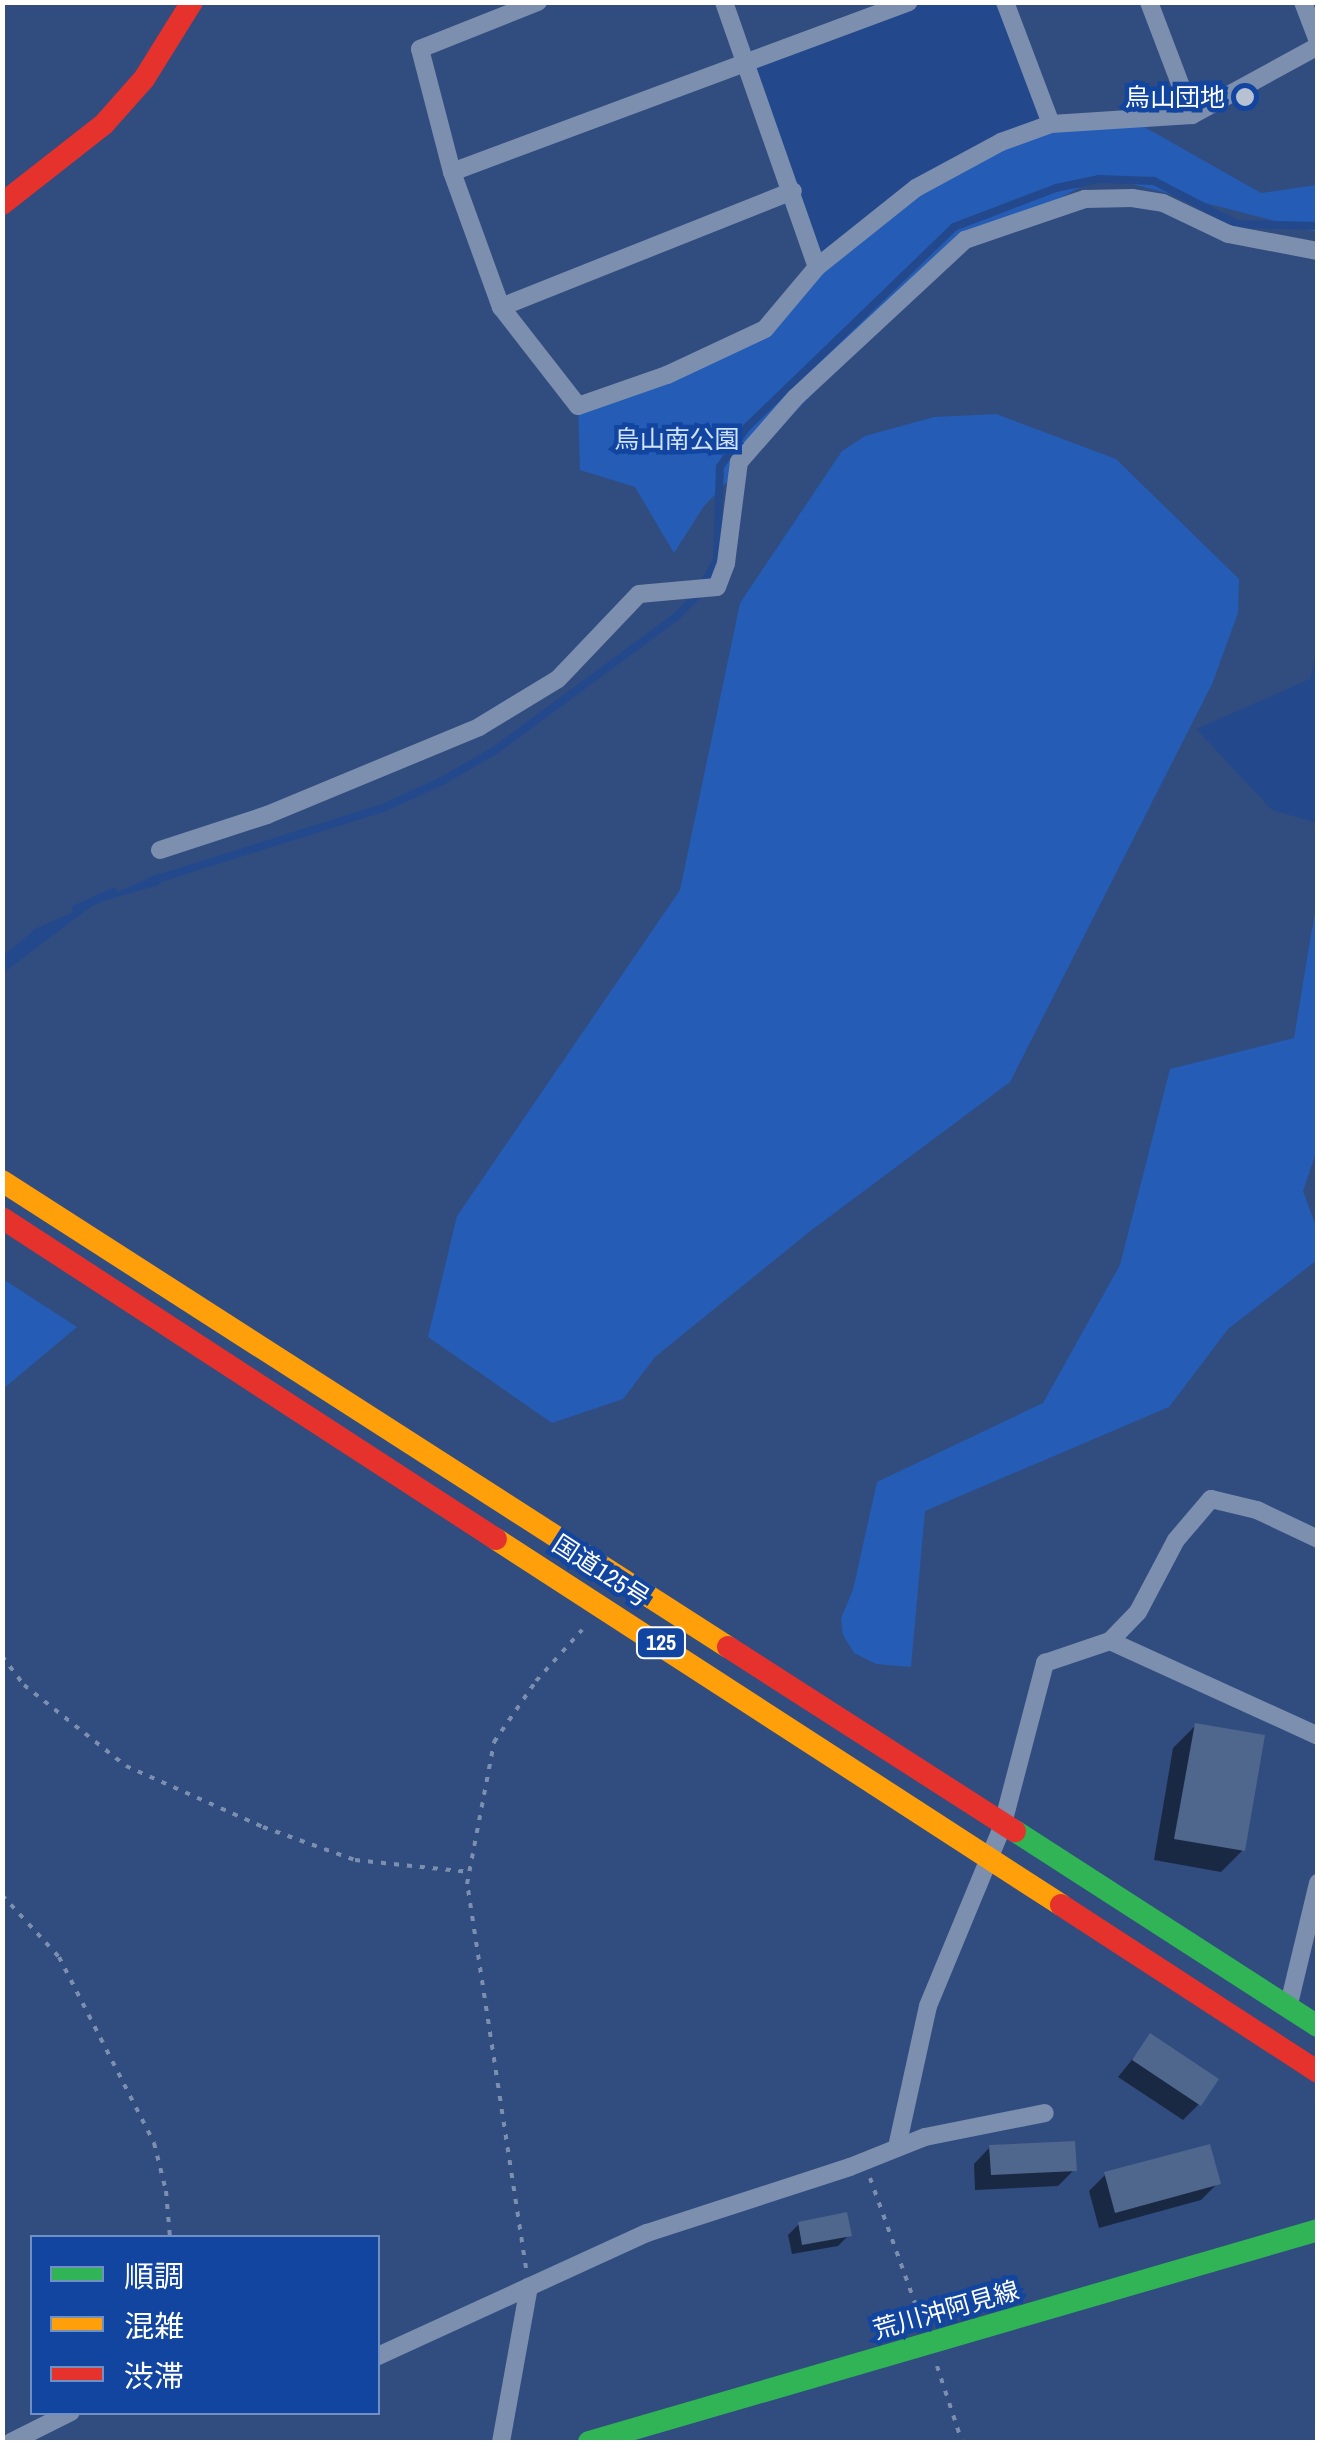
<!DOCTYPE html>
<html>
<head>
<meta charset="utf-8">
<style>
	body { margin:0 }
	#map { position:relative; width:1320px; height:2445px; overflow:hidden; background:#314d7f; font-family:"Archivo Narrow","Noto Sans JP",sans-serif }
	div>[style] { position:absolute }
	.green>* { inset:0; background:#255cb5 }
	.water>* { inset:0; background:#23498c }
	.shadow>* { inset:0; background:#0007 }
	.stream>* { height:8px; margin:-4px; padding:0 4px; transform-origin:4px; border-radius:4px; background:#23498c }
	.building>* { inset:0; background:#4f668d }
	.path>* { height:4px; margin-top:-2px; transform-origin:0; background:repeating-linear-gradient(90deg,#7c8faf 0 5px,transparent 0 13px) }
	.street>* { height:18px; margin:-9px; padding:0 9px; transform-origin:9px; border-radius:9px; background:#7c8faf }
	.fast>* { height:22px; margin:-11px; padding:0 11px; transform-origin:11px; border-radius:11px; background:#30b455 }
	.slow>* { height:22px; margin:-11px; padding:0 11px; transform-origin:11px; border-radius:11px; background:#ff9f0a }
	.jam>* { height:22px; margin:-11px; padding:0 11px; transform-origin:11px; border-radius:11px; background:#e5322d }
	.dots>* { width:28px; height:28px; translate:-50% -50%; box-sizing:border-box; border:5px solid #11459f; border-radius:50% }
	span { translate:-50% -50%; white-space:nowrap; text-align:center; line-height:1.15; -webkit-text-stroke:9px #11459f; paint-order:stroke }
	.shield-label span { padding:2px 8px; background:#11459f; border:2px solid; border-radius:8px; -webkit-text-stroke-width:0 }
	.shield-label { font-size:22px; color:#fff; font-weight:700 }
	.poi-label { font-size:25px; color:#fff }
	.right { translate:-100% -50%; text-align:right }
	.park-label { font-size:25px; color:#d1e2fe }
	.street-label { font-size:25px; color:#fff }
	.frame { position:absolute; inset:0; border:5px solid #fff; pointer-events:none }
	.legend { position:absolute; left:30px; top:2235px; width:350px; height:180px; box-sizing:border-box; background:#11459f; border:2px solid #708fc5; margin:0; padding:12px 18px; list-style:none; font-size:30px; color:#fff }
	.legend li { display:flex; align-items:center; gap:20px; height:50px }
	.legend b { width:50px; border:2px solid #708fc5 }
</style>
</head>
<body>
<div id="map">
	<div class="green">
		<i style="clip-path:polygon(1132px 120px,1261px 193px,1317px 185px,1317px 232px,1101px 176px,938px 264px,704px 506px,674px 553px,635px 487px,580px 470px,578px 406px,765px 329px,817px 267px,916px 188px,1051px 124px)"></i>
		<i style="clip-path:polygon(996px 414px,1116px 459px,1239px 579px,1238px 613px,1212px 684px,1010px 1082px,809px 1232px,655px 1357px,623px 1399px,552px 1423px,428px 1337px,457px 1216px,680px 890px,740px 603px,842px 451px,865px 436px,934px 417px)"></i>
		<i style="clip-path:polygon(1317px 899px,1318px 1147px,1303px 1191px,1317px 1229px,1317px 1260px,1228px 1329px,1169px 1407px,925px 1511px,911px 1667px,876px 1664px,854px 1653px,843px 1635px,841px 1618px,853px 1590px,877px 1482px,1043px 1403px,1120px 1265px,1170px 1069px,1294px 1038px)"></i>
		<i style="clip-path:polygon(3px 1279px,77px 1327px,3px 1389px)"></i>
	</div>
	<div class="water">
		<i style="clip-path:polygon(920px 3px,1006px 3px,1053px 130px,953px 159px,825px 266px,752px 63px)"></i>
		<i style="clip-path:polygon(1317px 649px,1317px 823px,1272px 810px,1196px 729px,1310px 679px)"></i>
		<i style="clip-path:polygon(160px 873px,159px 885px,96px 903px,3px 973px,3px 956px,35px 929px)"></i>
	</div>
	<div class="shadow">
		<i style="clip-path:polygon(1195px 1726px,1243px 1850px,1221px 1872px,1154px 1860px,1173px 1748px)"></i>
		<i style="clip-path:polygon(1151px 2036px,1199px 2104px,1183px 2120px,1118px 2077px)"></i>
		<i style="clip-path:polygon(990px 2147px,1074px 2170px,1058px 2186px,975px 2190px,974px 2164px)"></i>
		<i style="clip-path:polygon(1105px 2175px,1218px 2183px,1201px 2200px,1099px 2228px,1089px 2191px)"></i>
		<i style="clip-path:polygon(799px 2224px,849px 2235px,838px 2246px,792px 2254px,788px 2235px)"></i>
	</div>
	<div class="stream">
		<i style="left:151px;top:881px;width:245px;rotate:-17.5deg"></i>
		<i style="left:385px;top:807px;width:63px;rotate:-24.5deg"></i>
		<i style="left:442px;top:781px;width:60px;rotate:-30deg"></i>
		<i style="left:494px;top:751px;width:226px;rotate:-36.4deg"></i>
		<i style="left:676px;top:617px;width:30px;rotate:-46deg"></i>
		<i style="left:697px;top:595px;width:40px;rotate:-60.3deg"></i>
		<i style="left:717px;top:560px;width:93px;rotate:-88.2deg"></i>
		<i style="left:720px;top:467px;width:47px;rotate:-56.3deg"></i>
		<i style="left:746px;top:428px;width:289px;rotate:-44deg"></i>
		<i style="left:954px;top:227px;width:109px;rotate:-20.9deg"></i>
		<i style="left:1056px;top:188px;width:44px;rotate:-11.8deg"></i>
		<i style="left:1099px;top:179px;width:55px;rotate:2.1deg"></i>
		<i style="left:1154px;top:181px;width:93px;rotate:27.4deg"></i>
		<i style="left:1237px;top:224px;width:81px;rotate:1.4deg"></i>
		<i style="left:76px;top:909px;width:41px;rotate:-24.7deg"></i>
	</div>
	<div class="building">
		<i style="clip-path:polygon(1195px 1723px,1265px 1735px,1245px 1851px,1174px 1839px)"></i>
		<i style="clip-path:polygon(1150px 2033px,1219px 2079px,1201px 2106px,1132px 2060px)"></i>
		<i style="clip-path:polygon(1075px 2141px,1077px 2171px,991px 2175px,989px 2145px)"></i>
		<i style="clip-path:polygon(1210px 2144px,1221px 2184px,1115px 2213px,1104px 2172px)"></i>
		<i style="clip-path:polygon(847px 2212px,852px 2236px,802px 2245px,798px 2222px)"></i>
	</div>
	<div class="path">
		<i style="left:2px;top:1656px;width:36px;rotate:53deg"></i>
		<i style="left:24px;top:1685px;width:130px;rotate:38.5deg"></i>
		<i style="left:126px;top:1766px;width:150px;rotate:24deg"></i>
		<i style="left:263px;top:1827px;width:98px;rotate:19.7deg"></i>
		<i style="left:355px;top:1860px;width:115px;rotate:6deg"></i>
		<i style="left:2px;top:1895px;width:84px;rotate:47.4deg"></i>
		<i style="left:59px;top:1957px;width:209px;rotate:62.9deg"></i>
		<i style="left:154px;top:2143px;width:49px;rotate:76deg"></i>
		<i style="left:166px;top:2191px;width:47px;rotate:85.1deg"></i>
		<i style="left:870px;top:2178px;width:151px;rotate:70.2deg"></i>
		<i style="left:526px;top:2268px;width:389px;rotate:-98.7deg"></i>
		<i style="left:467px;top:1884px;width:145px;rotate:-79.2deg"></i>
		<i style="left:494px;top:1742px;width:74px;rotate:-55.5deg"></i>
		<i style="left:536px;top:1681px;width:69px;rotate:-48deg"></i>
		<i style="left:937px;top:2366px;width:80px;rotate:71.8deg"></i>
	</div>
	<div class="street">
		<i style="left:538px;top:2px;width:127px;rotate:158.3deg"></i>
		<i style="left:420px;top:49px;width:127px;rotate:75.4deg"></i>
		<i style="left:452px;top:172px;width:144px;rotate:70.1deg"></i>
		<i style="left:501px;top:307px;width:125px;rotate:52.1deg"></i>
		<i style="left:578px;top:406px;width:94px;rotate:-19.2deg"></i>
		<i style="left:667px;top:375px;width:108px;rotate:-25.1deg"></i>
		<i style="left:765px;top:329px;width:81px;rotate:-50deg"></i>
		<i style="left:817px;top:267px;width:127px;rotate:-38.6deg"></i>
		<i style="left:916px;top:188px;width:97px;rotate:-28.4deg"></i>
		<i style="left:1001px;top:142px;width:53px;rotate:-19.8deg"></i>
		<i style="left:1051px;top:124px;width:141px;rotate:-3.7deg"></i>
		<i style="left:1192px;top:115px;width:144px;rotate:-28.7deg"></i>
		<i style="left:724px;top:2px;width:281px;rotate:70.7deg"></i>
		<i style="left:1005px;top:2px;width:130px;rotate:69.3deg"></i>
		<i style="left:1149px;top:2px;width:121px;rotate:69.2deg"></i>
		<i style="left:1303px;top:2px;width:42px;rotate:69deg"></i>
		<i style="left:452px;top:172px;width:487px;rotate:-20.4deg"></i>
		<i style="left:501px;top:307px;width:314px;rotate:-21.7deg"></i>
		<i style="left:160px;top:850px;width:113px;rotate:-18.1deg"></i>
		<i style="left:267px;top:815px;width:230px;rotate:-22.5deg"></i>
		<i style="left:479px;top:727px;width:92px;rotate:-31.3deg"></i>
		<i style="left:558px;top:679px;width:117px;rotate:-46.4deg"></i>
		<i style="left:639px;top:594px;width:78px;rotate:-5.1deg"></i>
		<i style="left:717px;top:587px;width:26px;rotate:-69deg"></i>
		<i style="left:726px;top:563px;width:102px;rotate:-82.7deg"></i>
		<i style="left:739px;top:462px;width:86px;rotate:-48.8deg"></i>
		<i style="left:796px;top:397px;width:231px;rotate:-42.9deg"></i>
		<i style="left:965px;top:240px;width:127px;rotate:-18.9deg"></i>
		<i style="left:1085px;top:199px;width:47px;rotate:-1.2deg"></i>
		<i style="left:1132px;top:198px;width:31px;rotate:9deg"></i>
		<i style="left:1163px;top:203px;width:72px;rotate:25.5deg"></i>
		<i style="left:1228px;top:234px;width:92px;rotate:10.7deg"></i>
		<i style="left:1110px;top:1641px;width:229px;rotate:24.5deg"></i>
		<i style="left:1288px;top:2008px;width:129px;rotate:-76.5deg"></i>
		<i style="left:897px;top:2147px;width:144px;rotate:-77.6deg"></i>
		<i style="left:928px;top:2006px;width:194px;rotate:-67.5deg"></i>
		<i style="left:1002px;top:1827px;width:170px;rotate:-75.3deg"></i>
		<i style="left:1045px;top:1663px;width:69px;rotate:-18.7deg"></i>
		<i style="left:1110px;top:1641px;width:40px;rotate:-46deg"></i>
		<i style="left:1138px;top:1612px;width:81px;rotate:-62.2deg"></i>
		<i style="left:1176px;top:1540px;width:54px;rotate:-49.5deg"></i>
		<i style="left:1211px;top:1499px;width:47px;rotate:13.4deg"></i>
		<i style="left:1257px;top:1510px;width:68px;rotate:25.4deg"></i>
		<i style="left:378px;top:2356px;width:296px;rotate:-24.6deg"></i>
		<i style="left:647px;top:2233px;width:213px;rotate:-18deg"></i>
		<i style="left:850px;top:2167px;width:81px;rotate:-21.8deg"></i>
		<i style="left:925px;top:2137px;width:122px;rotate:-11.3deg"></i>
		<i style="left:11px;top:2442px;width:67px;rotate:-26.6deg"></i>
		<i style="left:501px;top:2442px;width:158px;rotate:-79.8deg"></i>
	</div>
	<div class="fast">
		<i style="left:1015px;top:1831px;width:360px;rotate:32.8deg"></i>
		<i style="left:589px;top:2442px;width:759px;rotate:-16.21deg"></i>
	</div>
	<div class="slow">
		<i style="left:2px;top:1181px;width:863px;rotate:32.7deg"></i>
		<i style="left:496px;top:1539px;width:673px;rotate:32.93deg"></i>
	</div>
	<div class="jam">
		<i style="left:2px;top:204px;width:130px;rotate:-38.1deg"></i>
		<i style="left:104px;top:124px;width:60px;rotate:-48.4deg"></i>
		<i style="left:144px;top:79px;width:91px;rotate:-58.1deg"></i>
		<i style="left:2px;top:1218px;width:589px;rotate:33.02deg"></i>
		<i style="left:728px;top:1647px;width:341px;rotate:32.7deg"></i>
		<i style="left:1061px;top:1905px;width:306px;rotate:33deg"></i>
	</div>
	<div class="dots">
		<i style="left:1245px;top:97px;background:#b7c1d2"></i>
	</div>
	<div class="shield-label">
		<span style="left:661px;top:1643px">125</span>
	</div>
	<div class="poi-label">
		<span class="right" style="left:1225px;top:97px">烏山団地</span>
	</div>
	<div class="park-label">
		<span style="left:677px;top:439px">烏山南公園</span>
	</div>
	<div class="street-label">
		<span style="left:601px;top:1571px;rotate:33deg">国道125号</span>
		<span style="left:946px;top:2310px;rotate:-16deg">荒川沖阿見線</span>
	</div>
	<div class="frame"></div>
	<ul class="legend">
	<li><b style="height:12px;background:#30b455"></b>順調</li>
	<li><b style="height:12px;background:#ff9f0a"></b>混雑</li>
	<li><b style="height:12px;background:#e5322d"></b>渋滞</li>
	</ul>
</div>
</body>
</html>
